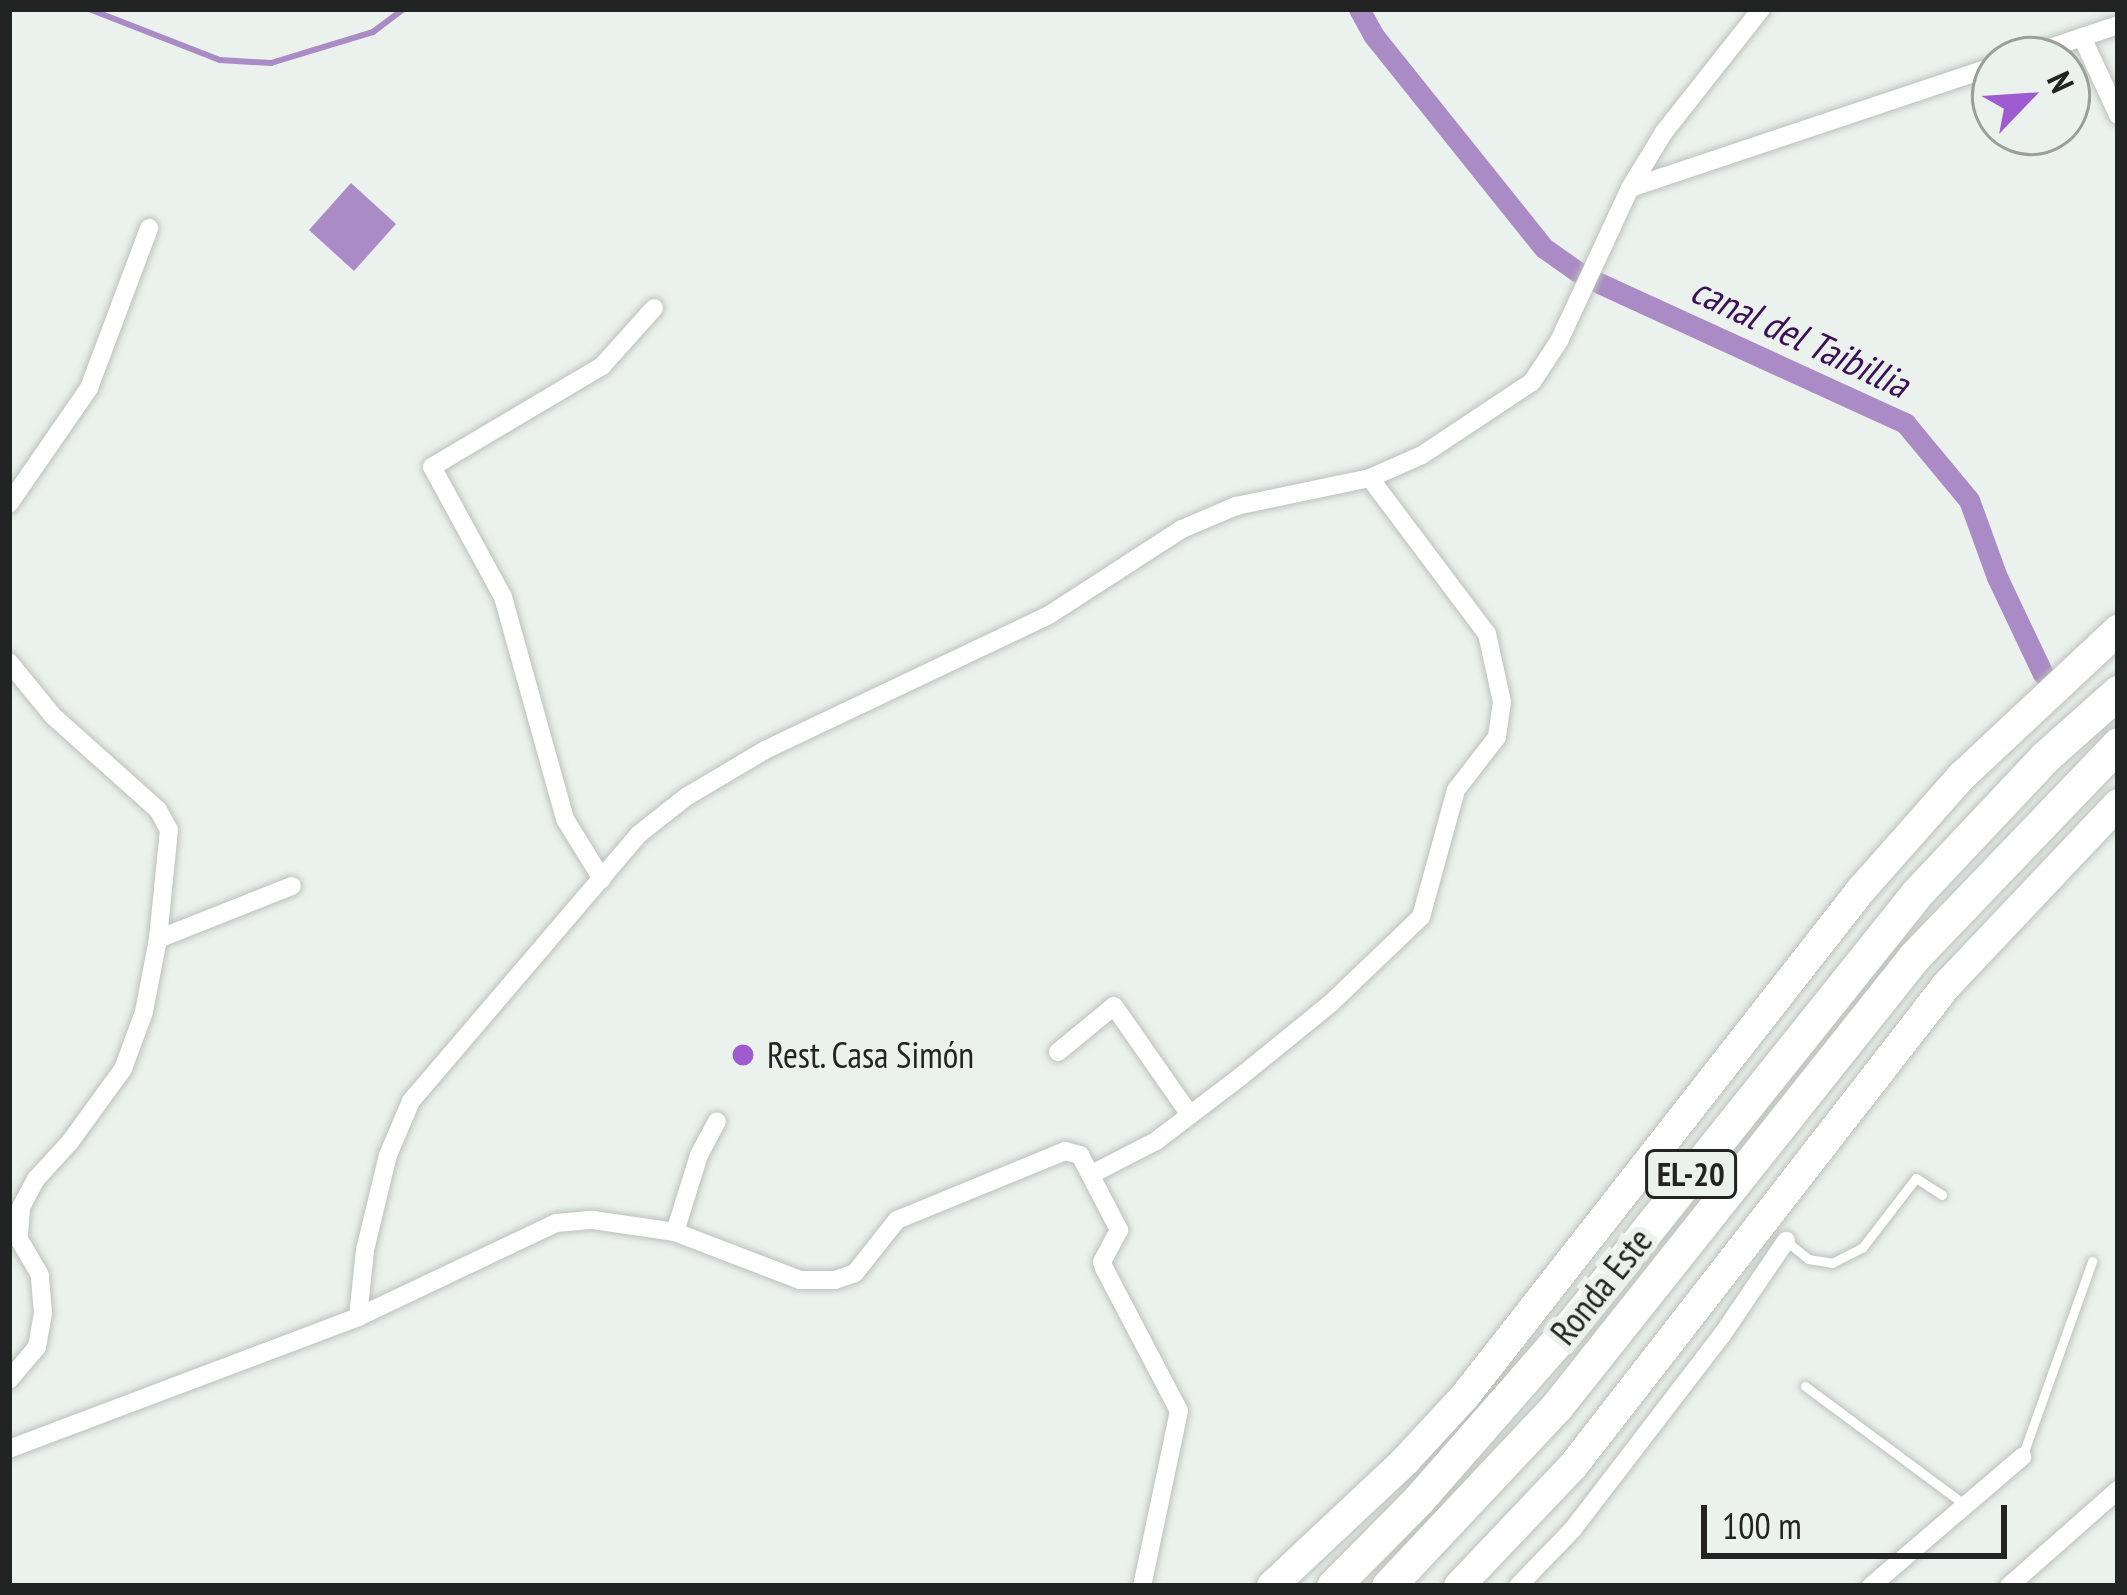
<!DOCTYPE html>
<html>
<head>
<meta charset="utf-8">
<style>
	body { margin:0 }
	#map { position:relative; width:2127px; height:1595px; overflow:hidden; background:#ebf1ec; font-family:"PT Sans Narrow",sans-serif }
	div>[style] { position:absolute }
	.water>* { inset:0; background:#ab8bc5 }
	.stream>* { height:6px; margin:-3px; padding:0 3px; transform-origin:3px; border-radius:3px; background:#ab8bc5 }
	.canal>* { height:21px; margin:-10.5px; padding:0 10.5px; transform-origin:10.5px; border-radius:10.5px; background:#ab8bc5 }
	.roads { filter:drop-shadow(0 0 3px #bbc1bc) drop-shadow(0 0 3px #bbc1bc) }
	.service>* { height:9px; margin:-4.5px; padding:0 4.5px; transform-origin:4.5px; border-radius:4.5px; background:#fff }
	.minor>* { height:18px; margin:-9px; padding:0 9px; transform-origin:9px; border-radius:9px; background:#fff }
	.trunk>* { height:30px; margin:-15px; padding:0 15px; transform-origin:15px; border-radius:15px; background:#fff }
	.motorway>* { height:33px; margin:-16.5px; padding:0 16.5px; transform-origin:16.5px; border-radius:16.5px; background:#fff }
	.dots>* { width:33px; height:33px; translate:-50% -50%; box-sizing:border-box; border:6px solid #ebf1ec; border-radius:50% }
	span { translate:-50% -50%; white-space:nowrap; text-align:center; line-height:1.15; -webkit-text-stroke:12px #ebf1ec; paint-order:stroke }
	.shield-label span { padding:3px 9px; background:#ebf1ec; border:3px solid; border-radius:9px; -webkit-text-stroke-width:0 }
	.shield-label { font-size:33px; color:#212422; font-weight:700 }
	.poi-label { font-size:36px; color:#212422 }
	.left { translate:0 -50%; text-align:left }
	.street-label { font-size:36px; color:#212422 }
	.water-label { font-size:39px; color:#3c1056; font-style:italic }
	.frame { position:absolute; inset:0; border:12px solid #212422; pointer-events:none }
	.north { position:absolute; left:1971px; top:36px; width:120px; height:120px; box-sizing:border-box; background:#ebf1ec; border:3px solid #9a9f9b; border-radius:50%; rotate:65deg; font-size:33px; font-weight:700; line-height:48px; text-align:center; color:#212422 }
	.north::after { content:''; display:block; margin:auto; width:42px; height:54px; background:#9f5bd0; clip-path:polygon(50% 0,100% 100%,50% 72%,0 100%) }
	.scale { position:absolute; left:1701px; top:1505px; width:306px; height:54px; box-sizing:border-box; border:6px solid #212422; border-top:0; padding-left:15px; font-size:36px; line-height:42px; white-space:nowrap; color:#212422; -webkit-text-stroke:9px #ebf1ec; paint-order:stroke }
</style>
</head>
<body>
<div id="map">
	<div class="water">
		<i style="clip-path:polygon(351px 183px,396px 224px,354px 271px,309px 230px)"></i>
	</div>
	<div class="stream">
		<i style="left:89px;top:9px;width:141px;rotate:21.3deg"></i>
		<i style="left:220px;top:60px;width:51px;rotate:3.4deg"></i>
		<i style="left:271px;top:63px;width:107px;rotate:-16.9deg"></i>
		<i style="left:373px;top:32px;width:38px;rotate:-37deg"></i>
	</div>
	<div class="canal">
		<i style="left:1359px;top:9px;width:31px;rotate:61deg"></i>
		<i style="left:1374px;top:36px;width:272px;rotate:51.3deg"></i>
		<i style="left:1544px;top:248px;width:42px;rotate:35.2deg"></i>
		<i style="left:1599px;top:283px;width:337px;rotate:24.6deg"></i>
		<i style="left:1905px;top:423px;width:100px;rotate:50.3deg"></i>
		<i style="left:1969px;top:500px;width:82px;rotate:70deg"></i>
		<i style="left:1997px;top:577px;width:107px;rotate:64.6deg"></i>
	</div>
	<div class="roads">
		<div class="service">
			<i style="left:1786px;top:1241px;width:28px;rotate:39deg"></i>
			<i style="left:1808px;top:1259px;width:24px;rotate:9deg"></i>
			<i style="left:1832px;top:1263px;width:34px;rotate:-27deg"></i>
			<i style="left:1862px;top:1248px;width:88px;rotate:-52.4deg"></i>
			<i style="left:1916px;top:1178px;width:31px;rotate:33deg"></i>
			<i style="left:1805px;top:1386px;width:199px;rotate:36.6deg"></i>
			<i style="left:2022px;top:1457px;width:208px;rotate:-70.3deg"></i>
		</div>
		<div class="minor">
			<i style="left:2082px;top:37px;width:86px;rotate:65.2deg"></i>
			<i style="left:2014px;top:60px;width:110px;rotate:-18.6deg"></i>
			<i style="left:1630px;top:188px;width:385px;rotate:-18.5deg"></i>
			<i style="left:9px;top:504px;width:141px;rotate:-55.4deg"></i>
			<i style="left:89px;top:388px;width:171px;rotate:-69.4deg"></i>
			<i style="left:9px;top:662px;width:70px;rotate:50.8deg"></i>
			<i style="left:53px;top:716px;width:141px;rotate:41.8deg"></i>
			<i style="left:158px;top:810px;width:23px;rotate:61deg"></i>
			<i style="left:169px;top:830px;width:110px;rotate:95.8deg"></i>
			<i style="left:158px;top:939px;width:74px;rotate:100.9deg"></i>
			<i style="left:144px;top:1012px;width:61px;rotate:110.2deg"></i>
			<i style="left:123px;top:1069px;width:90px;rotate:126deg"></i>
			<i style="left:70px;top:1142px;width:50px;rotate:132.6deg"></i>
			<i style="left:36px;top:1179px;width:32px;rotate:118deg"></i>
			<i style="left:21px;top:1207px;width:32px;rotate:94deg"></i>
			<i style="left:602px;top:879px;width:70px;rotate:-121.7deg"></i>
			<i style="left:565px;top:819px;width:230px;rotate:-105.6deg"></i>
			<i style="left:503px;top:597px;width:148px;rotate:-118.6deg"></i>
			<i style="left:432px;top:467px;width:198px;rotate:-30.7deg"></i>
			<i style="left:602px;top:366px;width:78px;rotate:-48.1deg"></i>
			<i style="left:158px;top:939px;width:144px;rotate:-21.6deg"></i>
			<i style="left:1058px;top:1052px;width:72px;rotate:-39.4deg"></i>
			<i style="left:1114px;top:1006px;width:133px;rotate:55.1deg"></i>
			<i style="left:1092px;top:1174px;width:72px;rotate:-27.3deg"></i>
			<i style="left:1156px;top:1141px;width:106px;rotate:-37.3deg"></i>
			<i style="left:1240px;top:1077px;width:117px;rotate:-39.1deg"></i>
			<i style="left:1331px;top:1003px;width:124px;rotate:-43.7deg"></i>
			<i style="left:1421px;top:917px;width:132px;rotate:-74.6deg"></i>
			<i style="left:1456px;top:790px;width:67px;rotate:-52.3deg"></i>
			<i style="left:1497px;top:737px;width:35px;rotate:-82deg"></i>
			<i style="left:1502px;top:702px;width:70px;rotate:-102.4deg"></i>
			<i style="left:1487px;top:634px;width:195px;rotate:-126.9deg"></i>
			<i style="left:675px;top:1232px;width:81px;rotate:-72.7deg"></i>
			<i style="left:699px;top:1155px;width:38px;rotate:-62deg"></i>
			<i style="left:358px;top:1317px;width:219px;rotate:-25.4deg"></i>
			<i style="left:556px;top:1223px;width:37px;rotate:-5deg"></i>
			<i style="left:593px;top:1220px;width:83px;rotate:8.3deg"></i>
			<i style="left:675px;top:1232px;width:134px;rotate:21deg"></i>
			<i style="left:800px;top:1280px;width:35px"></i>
			<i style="left:835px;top:1280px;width:21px;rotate:-19deg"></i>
			<i style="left:855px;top:1273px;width:68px;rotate:-51.6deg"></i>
			<i style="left:897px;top:1220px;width:182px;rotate:-22.3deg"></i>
			<i style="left:1065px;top:1151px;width:16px;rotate:15deg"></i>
			<i style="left:1080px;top:1155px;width:85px;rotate:62.5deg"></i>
			<i style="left:1119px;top:1230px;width:36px;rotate:118deg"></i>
			<i style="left:1102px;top:1262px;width:6px;rotate:72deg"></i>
			<i style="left:1104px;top:1268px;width:161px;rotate:62.3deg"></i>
			<i style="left:1179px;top:1411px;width:179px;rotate:101.9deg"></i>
			<i style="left:9px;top:1380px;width:43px;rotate:-49.7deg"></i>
			<i style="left:37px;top:1347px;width:35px;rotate:-80deg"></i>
			<i style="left:43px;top:1313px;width:38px;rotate:-95deg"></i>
			<i style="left:40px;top:1275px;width:42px;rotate:-120.3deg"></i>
			<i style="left:19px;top:1239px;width:12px;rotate:-149deg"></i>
			<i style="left:9px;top:1449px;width:373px;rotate:-20.7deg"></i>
			<i style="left:358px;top:1317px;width:67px;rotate:-84deg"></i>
			<i style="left:365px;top:1250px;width:98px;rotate:-76.4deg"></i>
			<i style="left:388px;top:1155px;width:59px;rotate:-66.9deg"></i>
			<i style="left:411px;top:1101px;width:351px;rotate:-49.5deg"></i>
			<i style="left:639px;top:834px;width:60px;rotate:-38.2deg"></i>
			<i style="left:686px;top:797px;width:92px;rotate:-30.7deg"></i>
			<i style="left:765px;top:750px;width:314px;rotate:-25.4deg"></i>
			<i style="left:1049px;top:615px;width:158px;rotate:-32.9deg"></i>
			<i style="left:1182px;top:529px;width:59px;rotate:-23.1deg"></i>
			<i style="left:1236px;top:506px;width:137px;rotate:-11.8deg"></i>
			<i style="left:1370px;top:478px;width:57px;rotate:-23.9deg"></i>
			<i style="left:1422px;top:455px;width:132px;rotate:-33.6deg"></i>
			<i style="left:1532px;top:382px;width:49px;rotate:-56.6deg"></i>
			<i style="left:1559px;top:341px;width:169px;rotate:-65.1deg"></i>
			<i style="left:1630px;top:188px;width:66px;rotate:-58.7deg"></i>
			<i style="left:1664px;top:132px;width:157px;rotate:-51.7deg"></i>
			<i style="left:1518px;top:1586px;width:79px;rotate:-46deg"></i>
			<i style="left:1573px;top:1529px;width:245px;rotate:-52.5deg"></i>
			<i style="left:1722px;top:1335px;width:114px;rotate:-55.8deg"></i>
			<i style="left:1871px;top:1586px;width:199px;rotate:-40.5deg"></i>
			<i style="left:2009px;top:1586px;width:145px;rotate:-41.4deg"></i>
		</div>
		<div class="trunk">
			<i style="left:1272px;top:1586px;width:183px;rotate:-43.2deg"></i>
			<i style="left:1405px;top:1461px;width:88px;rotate:-47.3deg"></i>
			<i style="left:1465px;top:1396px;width:643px;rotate:-51.95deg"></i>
			<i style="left:1861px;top:890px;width:152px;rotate:-48.5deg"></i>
			<i style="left:1962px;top:776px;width:214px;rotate:-43.1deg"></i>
			<i style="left:1459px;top:1586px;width:166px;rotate:-46.5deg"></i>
			<i style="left:1573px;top:1466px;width:608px;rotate:-52.15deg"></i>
			<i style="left:1946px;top:986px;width:250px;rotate:-46.6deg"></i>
		</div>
		<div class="motorway">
			<i style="left:1333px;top:1586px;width:122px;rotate:-45.3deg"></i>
			<i style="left:1419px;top:1499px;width:232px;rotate:-48.8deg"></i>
			<i style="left:1572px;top:1324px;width:552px;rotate:-51.32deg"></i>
			<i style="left:1917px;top:893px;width:187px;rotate:-46.7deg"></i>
			<i style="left:2045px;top:757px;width:98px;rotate:-41.7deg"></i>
			<i style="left:1388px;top:1586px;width:247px;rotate:-46.8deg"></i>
			<i style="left:1557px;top:1406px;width:574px;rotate:-51.51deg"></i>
			<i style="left:1914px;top:957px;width:295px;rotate:-46.2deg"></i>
		</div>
	</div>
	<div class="dots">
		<i style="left:743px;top:1055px;background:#9f5bd0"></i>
	</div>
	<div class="shield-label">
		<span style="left:1691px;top:1174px">EL-20</span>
	</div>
	<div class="poi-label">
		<span class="left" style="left:767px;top:1055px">Rest. Casa Simón</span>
	</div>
	<div class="street-label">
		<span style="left:1601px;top:1286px;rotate:-51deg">Ronda Este</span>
	</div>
	<div class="water-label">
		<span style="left:1800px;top:337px;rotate:25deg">canal del Taibillia</span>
	</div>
	<div class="frame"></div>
	<div class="north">N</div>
	<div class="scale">100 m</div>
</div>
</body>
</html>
